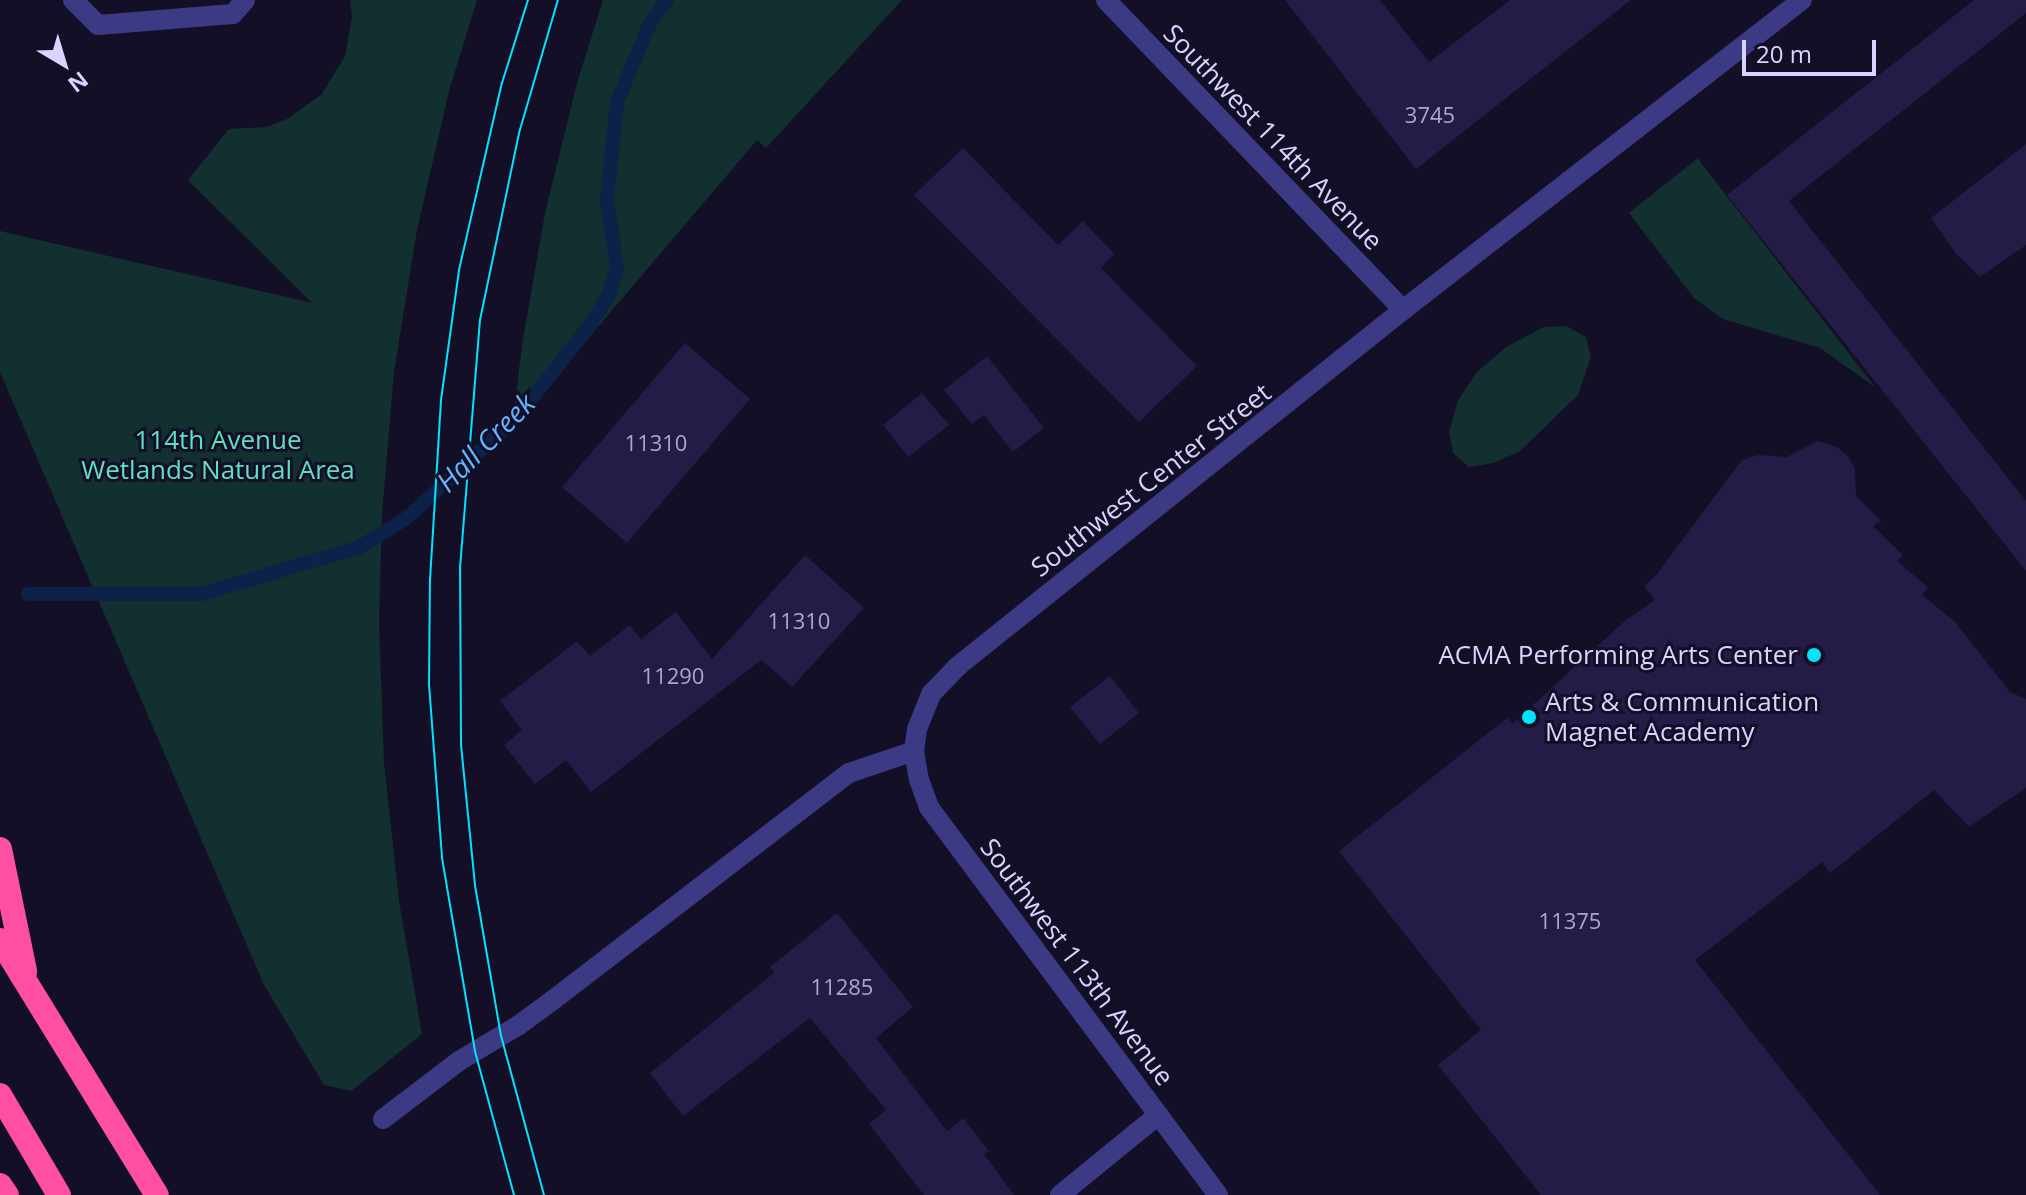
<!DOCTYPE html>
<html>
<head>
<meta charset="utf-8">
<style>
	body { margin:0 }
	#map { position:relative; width:2026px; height:1195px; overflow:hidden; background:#130f26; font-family:"Open Sans",sans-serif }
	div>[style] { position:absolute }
	.green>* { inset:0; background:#12302f }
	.stream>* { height:14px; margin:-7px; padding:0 7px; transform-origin:7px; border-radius:7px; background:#0c2248 }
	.building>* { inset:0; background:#241b47 }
	.service>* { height:20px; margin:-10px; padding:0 10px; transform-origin:10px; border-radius:10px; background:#3d3a85 }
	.minor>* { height:20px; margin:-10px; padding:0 10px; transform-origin:10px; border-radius:10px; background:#3d3a85 }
	.tertiary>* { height:20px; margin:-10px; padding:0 10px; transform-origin:10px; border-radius:10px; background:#3d3a85 }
	.motorway>* { height:24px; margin:-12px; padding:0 12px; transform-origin:12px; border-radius:12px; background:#ff4fa3 }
	.tram>* { height:2px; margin:-1px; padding:0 1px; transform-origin:1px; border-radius:1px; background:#00e5ff }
	.dots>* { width:22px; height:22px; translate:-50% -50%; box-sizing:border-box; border:4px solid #130f26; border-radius:50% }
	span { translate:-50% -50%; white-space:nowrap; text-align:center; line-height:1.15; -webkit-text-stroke:6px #130f26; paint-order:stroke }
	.number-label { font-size:22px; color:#aca6d1 }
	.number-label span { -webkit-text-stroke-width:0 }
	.street-label { font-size:26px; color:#d9d4ff }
	.park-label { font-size:26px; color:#5fe0c0 }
	.poi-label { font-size:26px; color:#d9d4ff }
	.right { translate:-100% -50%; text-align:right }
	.left { translate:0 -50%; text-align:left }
	.water-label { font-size:28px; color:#62b6ff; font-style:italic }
	.north { position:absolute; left:24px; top:24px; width:80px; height:80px; -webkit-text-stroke:6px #130f26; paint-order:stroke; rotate:142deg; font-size:22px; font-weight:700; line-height:32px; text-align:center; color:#d9d4ff }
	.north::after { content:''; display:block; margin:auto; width:28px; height:36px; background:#d9d4ff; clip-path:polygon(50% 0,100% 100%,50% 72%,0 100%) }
	.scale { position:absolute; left:1742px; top:40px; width:134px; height:36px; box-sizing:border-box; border:4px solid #d9d4ff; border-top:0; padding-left:10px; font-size:24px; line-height:28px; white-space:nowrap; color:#d9d4ff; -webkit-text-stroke:6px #130f26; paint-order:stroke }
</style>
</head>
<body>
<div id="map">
	<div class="green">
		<i style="clip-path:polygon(350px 0,477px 0,449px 91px,417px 230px,394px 372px,382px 515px,379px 621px,384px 762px,399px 901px,422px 1034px,351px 1091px,324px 1085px,264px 985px,0 372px,0 231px,312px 303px,188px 180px,229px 129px,267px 127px,287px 119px,322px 94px,345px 56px,352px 17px)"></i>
		<i style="clip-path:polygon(603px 0,902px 0,766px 148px,757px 140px,512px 428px,522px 345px,545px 213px,577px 83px)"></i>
		<i style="clip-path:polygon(1698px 158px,1701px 163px,1875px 387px,1820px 348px,1723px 319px,1694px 298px,1629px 213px)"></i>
		<i style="clip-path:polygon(1566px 326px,1586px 337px,1591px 357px,1578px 395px,1520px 451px,1494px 463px,1469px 467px,1453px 453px,1449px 432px,1458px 400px,1477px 372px,1506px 347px,1544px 327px)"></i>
	</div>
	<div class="stream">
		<i style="left:28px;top:594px;width:174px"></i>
		<i style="left:202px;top:594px;width:165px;rotate:-16.6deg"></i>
		<i style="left:360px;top:547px;width:57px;rotate:-32deg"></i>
		<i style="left:408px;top:517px;width:149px;rotate:-42.6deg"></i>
		<i style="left:518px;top:416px;width:116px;rotate:-51.6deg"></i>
		<i style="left:590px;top:325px;width:36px;rotate:-58deg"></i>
		<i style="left:609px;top:294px;width:27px;rotate:-73deg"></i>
		<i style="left:617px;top:268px;width:70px;rotate:-98.2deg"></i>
		<i style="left:607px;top:199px;width:98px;rotate:-84.1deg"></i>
		<i style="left:617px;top:102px;width:86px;rotate:-67.3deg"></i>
		<i style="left:650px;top:23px;width:29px;rotate:-54deg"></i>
	</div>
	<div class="building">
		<i style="clip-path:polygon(1285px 0,1380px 0,1429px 62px,1510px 0,1631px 0,1416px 169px)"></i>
		<i style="clip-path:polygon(1974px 0,2026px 0,2026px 13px,1789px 201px,2026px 501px,2026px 571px,1727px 195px)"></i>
		<i style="clip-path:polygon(2026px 144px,2026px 245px,1980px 277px,1957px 255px,1931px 218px)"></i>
		<i style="clip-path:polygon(963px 148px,1058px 245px,1083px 221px,1114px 254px,1101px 268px,1197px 366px,1139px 422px,914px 195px)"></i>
		<i style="clip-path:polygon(685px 343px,750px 399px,627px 543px,562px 487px)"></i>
		<i style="clip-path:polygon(987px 356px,1044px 428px,1013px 452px,984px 415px,972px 424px,944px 390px)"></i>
		<i style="clip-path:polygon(922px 393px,949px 425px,908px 457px,883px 425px)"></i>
		<i style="clip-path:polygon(1817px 441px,1837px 447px,1848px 456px,1855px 469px,1856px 496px,1881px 521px,1873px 526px,1903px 555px,1897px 561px,1928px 587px,1922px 595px,1955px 622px,2010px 692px,2026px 699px,2026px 788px,1969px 827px,1934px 790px,1830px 873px,1822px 862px,1695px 960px,1880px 1195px,1541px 1195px,1438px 1065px,1481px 1030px,1339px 851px,1507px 718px,1513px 723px,1627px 619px,1655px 600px,1644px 586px,1657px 574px,1742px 460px,1758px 455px,1787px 457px)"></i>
		<i style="clip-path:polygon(805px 555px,864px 608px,792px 687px,761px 660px,591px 792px,566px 760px,535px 784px,504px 745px,522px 730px,500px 701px,577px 641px,590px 656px,630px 625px,641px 639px,676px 612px,712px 659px)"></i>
		<i style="clip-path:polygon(1110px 676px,1139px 713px,1100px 744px,1070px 707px)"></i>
		<i style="clip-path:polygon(837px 913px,913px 1007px,876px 1038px,947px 1131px,963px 1118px,989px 1151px,984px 1154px,1014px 1195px,924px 1195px,869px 1124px,886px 1110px,810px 1018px,683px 1116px,650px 1073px,774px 973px,770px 967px)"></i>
	</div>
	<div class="service">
		<i style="left:383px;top:1119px;width:96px;rotate:-37.3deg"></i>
		<i style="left:459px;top:1061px;width:70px;rotate:-31deg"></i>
		<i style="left:519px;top:1025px;width:42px;rotate:-36.3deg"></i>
		<i style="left:1060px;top:1195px;width:127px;rotate:-39.2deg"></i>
	</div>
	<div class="minor">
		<i style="left:73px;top:0;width:35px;rotate:45deg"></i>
		<i style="left:98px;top:25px;width:135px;rotate:-4.7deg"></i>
		<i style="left:233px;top:14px;width:18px;rotate:-49deg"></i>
		<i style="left:1106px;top:0;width:429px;rotate:46.2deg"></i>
		<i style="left:553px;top:1000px;width:373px;rotate:-37.5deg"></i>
		<i style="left:849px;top:773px;width:69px;rotate:-18.7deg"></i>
	</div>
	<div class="tertiary">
		<i style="left:1218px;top:1195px;width:484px;rotate:-126.7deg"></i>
		<i style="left:929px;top:807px;width:29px;rotate:-110deg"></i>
		<i style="left:919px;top:780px;width:29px;rotate:-100deg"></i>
		<i style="left:914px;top:751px;width:22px;rotate:-82deg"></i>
		<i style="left:917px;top:729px;width:38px;rotate:-68deg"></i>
		<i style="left:931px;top:694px;width:39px;rotate:-46deg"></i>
		<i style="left:958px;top:666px;width:570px;rotate:-38.66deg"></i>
		<i style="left:1403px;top:310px;width:505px;rotate:-37.85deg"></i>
	</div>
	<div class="motorway">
		<i style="left:0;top:849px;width:125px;rotate:78.4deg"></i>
		<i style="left:0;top:940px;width:299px;rotate:58.4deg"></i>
		<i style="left:0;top:1095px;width:116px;rotate:59.5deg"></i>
		<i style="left:0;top:1185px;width:12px;rotate:55deg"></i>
	</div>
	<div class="tram">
		<i style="left:514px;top:1195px;width:149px;rotate:-105.2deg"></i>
		<i style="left:475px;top:1051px;width:197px;rotate:-99.7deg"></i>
		<i style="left:442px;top:857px;width:171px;rotate:-94.3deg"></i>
		<i style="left:429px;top:686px;width:106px;rotate:-89.5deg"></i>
		<i style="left:430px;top:580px;width:180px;rotate:-86.5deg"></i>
		<i style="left:441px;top:400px;width:131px;rotate:-82.1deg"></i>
		<i style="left:459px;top:270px;width:192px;rotate:-77.1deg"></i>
		<i style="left:502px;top:83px;width:87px;rotate:-72.6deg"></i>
		<i style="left:544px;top:1195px;width:165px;rotate:-105.1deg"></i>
		<i style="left:501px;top:1036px;width:153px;rotate:-99.8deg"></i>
		<i style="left:475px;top:885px;width:142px;rotate:-95.7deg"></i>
		<i style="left:461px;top:744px;width:176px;rotate:-90.3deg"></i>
		<i style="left:460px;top:568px;width:249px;rotate:-85.4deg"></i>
		<i style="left:480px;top:320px;width:191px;rotate:-78.2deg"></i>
		<i style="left:519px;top:133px;width:139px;rotate:-73.7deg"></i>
	</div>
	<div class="dots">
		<i style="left:1814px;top:655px;background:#00e5ff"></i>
		<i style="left:1529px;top:717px;background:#00e5ff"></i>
	</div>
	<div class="number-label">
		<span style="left:1430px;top:115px">3745</span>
		<span style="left:656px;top:443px">11310</span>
		<span style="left:799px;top:621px">11310</span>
		<span style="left:673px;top:676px">11290</span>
		<span style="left:1570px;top:921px">11375</span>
		<span style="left:842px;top:987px">11285</span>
	</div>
	<div class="street-label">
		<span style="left:1273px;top:137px;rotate:46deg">Southwest 114th Avenue</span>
		<span style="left:1151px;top:480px;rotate:-38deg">Southwest Center Street</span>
		<span style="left:1077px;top:962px;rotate:53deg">Southwest 113th Avenue</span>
	</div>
	<div class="park-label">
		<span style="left:218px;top:455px">114th Avenue<br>Wetlands Natural Area</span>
	</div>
	<div class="poi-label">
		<span class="right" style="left:1798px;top:655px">ACMA Performing Arts Center</span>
		<span class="left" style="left:1545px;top:717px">Arts &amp; Communication<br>Magnet Academy</span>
	</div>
	<div class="water-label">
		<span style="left:485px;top:442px;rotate:-45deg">Hall Creek</span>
	</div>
	<div class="north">N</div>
	<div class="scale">20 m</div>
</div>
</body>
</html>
